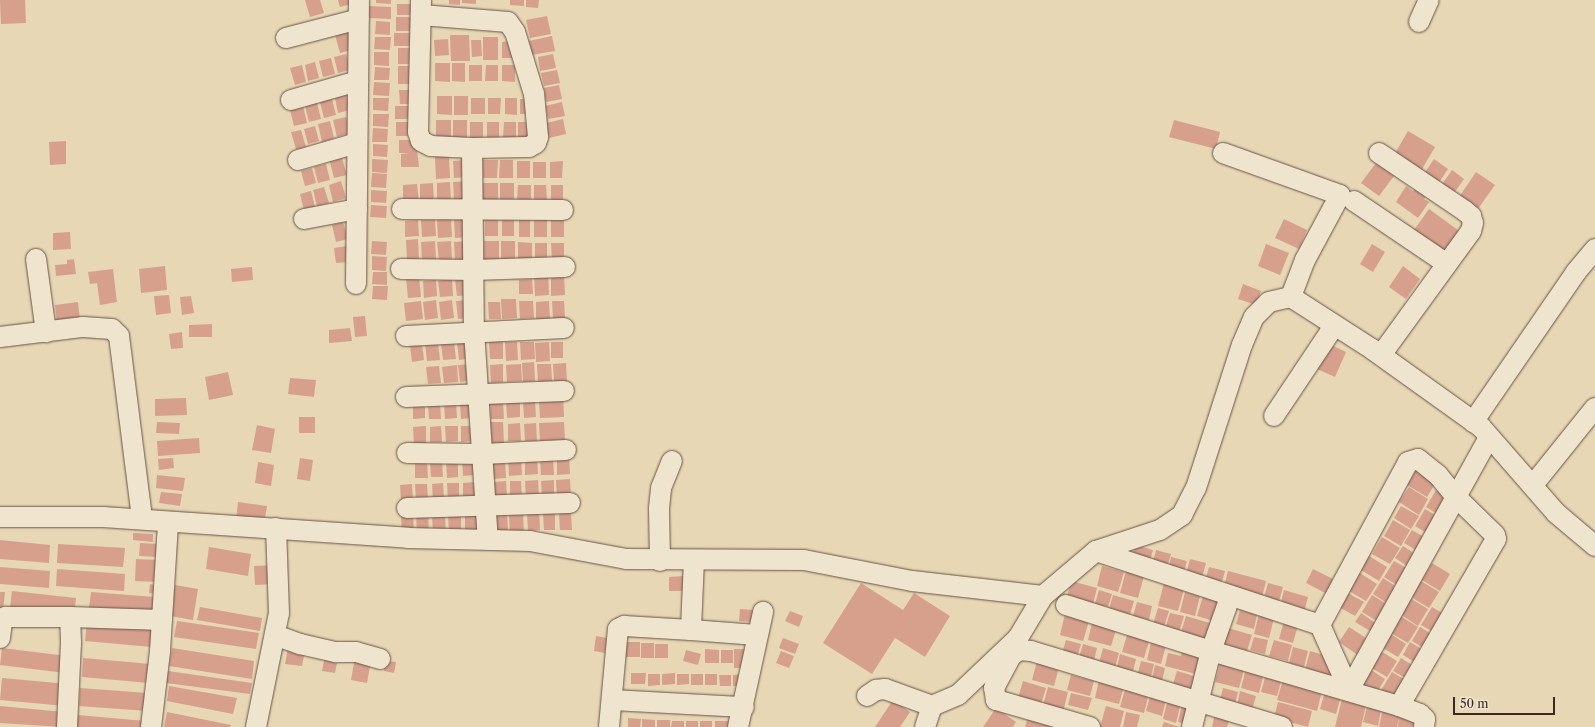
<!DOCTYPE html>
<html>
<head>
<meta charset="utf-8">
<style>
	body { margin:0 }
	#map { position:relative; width:1595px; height:727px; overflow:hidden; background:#e7d7b5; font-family:"Libre Caslon Text",serif }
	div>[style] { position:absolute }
	.building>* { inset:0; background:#d6a08d }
	.roads { filter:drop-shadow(0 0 1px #685344) drop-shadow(0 0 1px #685344) }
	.minor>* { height:20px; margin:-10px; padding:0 10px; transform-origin:10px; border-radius:10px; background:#efe5cf }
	span { translate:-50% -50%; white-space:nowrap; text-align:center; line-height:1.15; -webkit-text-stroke:4px #efe5cf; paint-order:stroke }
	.scale { position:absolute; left:1453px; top:697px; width:102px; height:18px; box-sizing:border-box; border:2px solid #3e271e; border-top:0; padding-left:5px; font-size:12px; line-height:14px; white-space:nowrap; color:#3e271e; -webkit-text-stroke:3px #efe5cf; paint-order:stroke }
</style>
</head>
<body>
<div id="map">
	<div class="building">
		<i style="clip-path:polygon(0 0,25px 0,26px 23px,1px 24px)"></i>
		<i style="clip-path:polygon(305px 0,320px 0,324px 13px,310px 17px)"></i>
		<i style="clip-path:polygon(338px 0,350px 0,351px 4px,340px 7px)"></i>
		<i style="clip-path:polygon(376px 0,391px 0,391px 4px,376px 3px)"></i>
		<i style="clip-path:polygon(449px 0,460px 0,460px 5px,449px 4px)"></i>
		<i style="clip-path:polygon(462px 0,476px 0,476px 4px,462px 3px)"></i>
		<i style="clip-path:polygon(510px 0,524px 0,524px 6px,510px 5px)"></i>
		<i style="clip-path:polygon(526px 0,539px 0,538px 8px,526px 7px)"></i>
		<i style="clip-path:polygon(397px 4px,414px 4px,414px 15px,397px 15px)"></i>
		<i style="clip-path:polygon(369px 6px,391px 7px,391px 19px,369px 18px)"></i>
		<i style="clip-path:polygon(547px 16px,551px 34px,530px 38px,526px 20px)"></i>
		<i style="clip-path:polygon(396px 17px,415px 17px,415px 31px,396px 31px)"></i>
		<i style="clip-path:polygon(376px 21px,390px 22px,390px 35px,375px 34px)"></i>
		<i style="clip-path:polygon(350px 31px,355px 49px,340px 53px,335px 35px)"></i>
		<i style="clip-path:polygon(394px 33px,415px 33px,415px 46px,394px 46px)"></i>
		<i style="clip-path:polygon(450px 35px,469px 35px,470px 61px,451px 61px)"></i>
		<i style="clip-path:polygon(552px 36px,555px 51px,531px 55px,529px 41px)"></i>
		<i style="clip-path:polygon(375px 37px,391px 37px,390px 50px,374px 49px)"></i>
		<i style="clip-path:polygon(483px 37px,498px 37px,498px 60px,483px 60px)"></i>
		<i style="clip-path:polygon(448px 39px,449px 55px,435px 56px,434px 40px)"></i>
		<i style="clip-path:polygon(471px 40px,481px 40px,482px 56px,472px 57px)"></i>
		<i style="clip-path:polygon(514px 41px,514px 58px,502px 58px,502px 42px)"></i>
		<i style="clip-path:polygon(398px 48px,415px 48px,415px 64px,398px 64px)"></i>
		<i style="clip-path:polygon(374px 52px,389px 52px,389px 66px,374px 65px)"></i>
		<i style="clip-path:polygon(346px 54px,350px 70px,338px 73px,334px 57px)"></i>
		<i style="clip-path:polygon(553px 54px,556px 68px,540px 71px,538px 57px)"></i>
		<i style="clip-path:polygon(331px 58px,335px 74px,323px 77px,319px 61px)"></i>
		<i style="clip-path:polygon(315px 62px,319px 78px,308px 81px,305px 65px)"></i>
		<i style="clip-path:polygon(435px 63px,450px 63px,450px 82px,435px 81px)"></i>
		<i style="clip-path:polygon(452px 63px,465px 63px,465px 82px,452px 81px)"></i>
		<i style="clip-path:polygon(302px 65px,306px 82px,295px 85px,290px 68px)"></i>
		<i style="clip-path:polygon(469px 65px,482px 65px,482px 81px,469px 81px)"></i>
		<i style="clip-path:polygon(486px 65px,498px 65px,498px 81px,485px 81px)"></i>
		<i style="clip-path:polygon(502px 65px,515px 65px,515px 82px,502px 81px)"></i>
		<i style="clip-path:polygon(398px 66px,415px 66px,415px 84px,398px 84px)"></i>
		<i style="clip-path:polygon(375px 67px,390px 68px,389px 80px,374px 80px)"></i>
		<i style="clip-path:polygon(557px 70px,560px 83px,544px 86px,541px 73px)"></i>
		<i style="clip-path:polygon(374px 82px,390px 83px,389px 96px,373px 95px)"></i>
		<i style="clip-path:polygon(559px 85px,562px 99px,546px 102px,544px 88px)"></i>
		<i style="clip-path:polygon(399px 90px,418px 90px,417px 104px,400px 104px)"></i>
		<i style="clip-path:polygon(331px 95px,336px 115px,324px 118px,320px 102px,324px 101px,324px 97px)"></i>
		<i style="clip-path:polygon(346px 95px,350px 110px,338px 113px,335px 98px)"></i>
		<i style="clip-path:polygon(437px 96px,452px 96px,452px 115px,437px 114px)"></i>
		<i style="clip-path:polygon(454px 96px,468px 96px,468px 115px,454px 115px)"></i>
		<i style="clip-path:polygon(373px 98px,389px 98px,388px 111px,373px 110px)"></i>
		<i style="clip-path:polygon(471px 98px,485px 98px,485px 114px,471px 114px)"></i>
		<i style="clip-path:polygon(488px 98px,501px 98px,500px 114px,488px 114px)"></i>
		<i style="clip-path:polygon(505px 98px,517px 98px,517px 115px,505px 114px)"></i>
		<i style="clip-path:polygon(520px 99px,534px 99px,533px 114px,520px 114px)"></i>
		<i style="clip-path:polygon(562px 102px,565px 116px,548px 119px,545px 106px)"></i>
		<i style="clip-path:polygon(317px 103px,321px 119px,309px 122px,305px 106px)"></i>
		<i style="clip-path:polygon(303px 106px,307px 123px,294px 126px,290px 110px)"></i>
		<i style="clip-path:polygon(395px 106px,416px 106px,416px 119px,395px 119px)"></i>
		<i style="clip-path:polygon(373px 114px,389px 114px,388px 127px,373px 126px)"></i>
		<i style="clip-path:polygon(346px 117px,350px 133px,337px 137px,333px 120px)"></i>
		<i style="clip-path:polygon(563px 119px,566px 134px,549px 138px,546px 123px)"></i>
		<i style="clip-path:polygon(436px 120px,451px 120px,451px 138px,436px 138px)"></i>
		<i style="clip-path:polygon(453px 120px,467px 120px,467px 138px,453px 138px)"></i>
		<i style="clip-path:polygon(1174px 120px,1220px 132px,1216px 149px,1169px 137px)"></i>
		<i style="clip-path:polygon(330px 121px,334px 138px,322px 142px,318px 124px)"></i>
		<i style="clip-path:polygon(396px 122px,416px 122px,416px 136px,396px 136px)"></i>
		<i style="clip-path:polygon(470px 122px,483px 122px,483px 138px,470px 138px)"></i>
		<i style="clip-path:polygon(487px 122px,499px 122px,499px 138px,487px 138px)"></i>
		<i style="clip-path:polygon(504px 122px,516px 122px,516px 139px,503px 138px)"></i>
		<i style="clip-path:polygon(518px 122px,533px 122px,533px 142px,518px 142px)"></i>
		<i style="clip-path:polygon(315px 126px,319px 141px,308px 144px,304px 129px)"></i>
		<i style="clip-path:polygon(373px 128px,388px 129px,387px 142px,372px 142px)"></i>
		<i style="clip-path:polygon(301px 130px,306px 147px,296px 149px,291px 132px)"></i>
		<i style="clip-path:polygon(1408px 131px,1435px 147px,1421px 171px,1394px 155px)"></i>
		<i style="clip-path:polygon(399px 140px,416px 140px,419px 167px,401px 167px,401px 154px,410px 153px,399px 153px)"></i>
		<i style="clip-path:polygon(66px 141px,66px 164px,50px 165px,49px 142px)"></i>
		<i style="clip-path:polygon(373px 144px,388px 145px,387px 157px,373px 156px)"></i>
		<i style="clip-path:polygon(449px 156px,450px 178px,436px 179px,435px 157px)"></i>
		<i style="clip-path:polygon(342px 158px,347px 175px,334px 178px,330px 162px)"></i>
		<i style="clip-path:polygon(372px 159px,388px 160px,387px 173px,372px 172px)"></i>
		<i style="clip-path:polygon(1434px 159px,1448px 169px,1436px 187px,1422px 177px)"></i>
		<i style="clip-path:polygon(466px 160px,467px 177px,454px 178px,453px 161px)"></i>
		<i style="clip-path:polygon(483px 160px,498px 160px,497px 178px,483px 178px)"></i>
		<i style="clip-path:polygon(500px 160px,513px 160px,513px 178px,499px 178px)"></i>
		<i style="clip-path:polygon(517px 161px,530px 161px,530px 178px,517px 178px)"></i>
		<i style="clip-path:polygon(563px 161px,562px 178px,550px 178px,550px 162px)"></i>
		<i style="clip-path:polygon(533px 162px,546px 162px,546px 178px,533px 178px)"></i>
		<i style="clip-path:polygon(1376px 163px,1394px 176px,1379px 196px,1361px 183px)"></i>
		<i style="clip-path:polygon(326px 164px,330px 180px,318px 183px,314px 167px)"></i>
		<i style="clip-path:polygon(312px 168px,316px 183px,305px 186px,301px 171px)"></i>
		<i style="clip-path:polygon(1452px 170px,1464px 179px,1450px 199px,1438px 190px)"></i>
		<i style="clip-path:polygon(1476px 172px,1495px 185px,1475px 213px,1457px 200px)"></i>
		<i style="clip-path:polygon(372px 173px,387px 174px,386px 188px,371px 187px)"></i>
		<i style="clip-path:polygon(341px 181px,346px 198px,333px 202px,329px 185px)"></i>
		<i style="clip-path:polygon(468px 181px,469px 200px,454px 200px,453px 182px)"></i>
		<i style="clip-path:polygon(450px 182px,451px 200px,437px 200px,437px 183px)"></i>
		<i style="clip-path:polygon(433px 183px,434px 201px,420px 202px,420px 184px)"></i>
		<i style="clip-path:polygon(483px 183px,498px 183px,498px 201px,483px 201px)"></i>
		<i style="clip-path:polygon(500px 183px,514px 183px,514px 201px,500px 201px)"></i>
		<i style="clip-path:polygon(417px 184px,419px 202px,403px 203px,403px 185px)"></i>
		<i style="clip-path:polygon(518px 185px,531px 185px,531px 201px,517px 201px)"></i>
		<i style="clip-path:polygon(534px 185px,546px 185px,547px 201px,534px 201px)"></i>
		<i style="clip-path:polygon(551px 185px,563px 185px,563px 201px,551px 201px)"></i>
		<i style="clip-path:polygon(1406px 186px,1413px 191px,1417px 187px,1427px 194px,1424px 199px,1429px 202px,1418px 218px,1396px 202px)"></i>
		<i style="clip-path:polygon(324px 187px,329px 203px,317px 206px,313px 190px)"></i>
		<i style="clip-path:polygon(371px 190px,387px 191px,386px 203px,371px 202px)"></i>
		<i style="clip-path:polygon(311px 191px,315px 207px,304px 210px,300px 194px)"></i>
		<i style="clip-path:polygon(371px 205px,387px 206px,386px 218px,370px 217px)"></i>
		<i style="clip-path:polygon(1429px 209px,1462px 233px,1447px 253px,1414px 230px)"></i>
		<i style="clip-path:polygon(514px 215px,514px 236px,502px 236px,502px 220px)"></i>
		<i style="clip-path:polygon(451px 219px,452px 237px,438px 238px,437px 220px)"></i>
		<i style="clip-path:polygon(466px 219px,468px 237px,455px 238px,454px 220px)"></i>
		<i style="clip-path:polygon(1284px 219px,1307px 230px,1299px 249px,1275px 238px)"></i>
		<i style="clip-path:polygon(418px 220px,419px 236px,405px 237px,405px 221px)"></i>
		<i style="clip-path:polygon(421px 220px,435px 220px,436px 236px,422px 237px)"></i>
		<i style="clip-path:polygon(485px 220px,498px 220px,498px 236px,485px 236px)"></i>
		<i style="clip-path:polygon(519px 220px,530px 220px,530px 237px,519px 237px)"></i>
		<i style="clip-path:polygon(534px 220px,547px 220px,547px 237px,534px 237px)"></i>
		<i style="clip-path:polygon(551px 220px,564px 220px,564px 237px,551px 237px)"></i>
		<i style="clip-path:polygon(343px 222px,348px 239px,336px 242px,332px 225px)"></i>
		<i style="clip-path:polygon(70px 232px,71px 249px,53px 250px,53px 233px)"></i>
		<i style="clip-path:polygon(418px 239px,419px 260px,407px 261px,406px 240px)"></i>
		<i style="clip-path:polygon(372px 241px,387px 242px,386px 255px,371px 254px)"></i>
		<i style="clip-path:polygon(435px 241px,436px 259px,422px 260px,421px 242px)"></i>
		<i style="clip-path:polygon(451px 241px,452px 260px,439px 260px,437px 242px)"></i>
		<i style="clip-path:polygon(468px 241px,469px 259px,455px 260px,454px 242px)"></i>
		<i style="clip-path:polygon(484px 241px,499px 241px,499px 259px,484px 259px)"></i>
		<i style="clip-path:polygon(501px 241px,515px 241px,515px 259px,501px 259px)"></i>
		<i style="clip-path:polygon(518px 242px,532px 243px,532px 259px,518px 259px)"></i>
		<i style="clip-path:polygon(535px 243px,547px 243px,547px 259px,535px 259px)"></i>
		<i style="clip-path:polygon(551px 243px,564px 243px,564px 259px,552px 259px)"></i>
		<i style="clip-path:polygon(1266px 244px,1289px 253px,1280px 275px,1258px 266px)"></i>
		<i style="clip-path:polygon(1372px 244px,1385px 252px,1373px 272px,1360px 264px)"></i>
		<i style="clip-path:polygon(347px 246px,349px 262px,336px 263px,334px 248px)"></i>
		<i style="clip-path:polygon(372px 256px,387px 257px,386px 271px,372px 270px)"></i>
		<i style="clip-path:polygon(74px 259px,76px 274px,56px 276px,55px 265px,67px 264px,67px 260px)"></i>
		<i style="clip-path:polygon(165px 266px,167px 290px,141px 293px,139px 269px)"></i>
		<i style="clip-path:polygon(1403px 266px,1420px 279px,1406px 299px,1389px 287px)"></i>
		<i style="clip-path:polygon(252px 267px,253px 280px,232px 282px,231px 269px)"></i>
		<i style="clip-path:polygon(113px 269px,117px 302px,100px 305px,97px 283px,90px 284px,88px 272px)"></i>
		<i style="clip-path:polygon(373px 272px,387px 272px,387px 285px,372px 284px)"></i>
		<i style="clip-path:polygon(548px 273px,549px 295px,535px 296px,534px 274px)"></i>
		<i style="clip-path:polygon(564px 273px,565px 295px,551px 296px,551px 274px)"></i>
		<i style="clip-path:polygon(419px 276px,421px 297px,408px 298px,406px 278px)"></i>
		<i style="clip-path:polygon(468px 278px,470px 295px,457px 296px,455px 279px)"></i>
		<i style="clip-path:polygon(452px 279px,453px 296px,440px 297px,438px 281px)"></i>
		<i style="clip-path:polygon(532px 279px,533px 294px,519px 294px,519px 280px)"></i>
		<i style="clip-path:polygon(436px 280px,437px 296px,424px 298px,423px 281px)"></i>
		<i style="clip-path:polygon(1243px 284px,1261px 291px,1256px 305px,1238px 299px)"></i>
		<i style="clip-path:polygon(373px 286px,388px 286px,387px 300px,372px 299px)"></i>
		<i style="clip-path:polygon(169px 295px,171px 313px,156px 315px,154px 296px)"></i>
		<i style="clip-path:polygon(191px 296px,194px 313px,182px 315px,180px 297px)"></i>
		<i style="clip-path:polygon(501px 299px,516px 299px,517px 318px,502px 319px)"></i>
		<i style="clip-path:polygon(436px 300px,438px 318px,425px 320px,423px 302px)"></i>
		<i style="clip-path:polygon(452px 300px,454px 318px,441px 320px,439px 302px)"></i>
		<i style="clip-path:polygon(468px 300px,470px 318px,458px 319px,456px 301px)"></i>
		<i style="clip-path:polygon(421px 301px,423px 319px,406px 321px,404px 303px)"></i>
		<i style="clip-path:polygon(519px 301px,533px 301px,534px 318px,520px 319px)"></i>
		<i style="clip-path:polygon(549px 301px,550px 319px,536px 319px,536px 302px)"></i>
		<i style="clip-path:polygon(552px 301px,564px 301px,565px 318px,553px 318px)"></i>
		<i style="clip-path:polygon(78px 302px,80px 320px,57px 323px,55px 305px)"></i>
		<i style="clip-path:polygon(488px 302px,500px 302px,501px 319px,489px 319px)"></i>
		<i style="clip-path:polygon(365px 316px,367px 336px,355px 337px,353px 317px)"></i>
		<i style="clip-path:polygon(212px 324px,212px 337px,189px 337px,189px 325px)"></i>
		<i style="clip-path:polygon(350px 328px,352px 341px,329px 343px,329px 330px)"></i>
		<i style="clip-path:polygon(182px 332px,183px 348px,171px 349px,169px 334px)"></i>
		<i style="clip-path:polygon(470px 341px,472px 358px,459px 360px,457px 342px)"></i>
		<i style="clip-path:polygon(503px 341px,503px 359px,490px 359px,489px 342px)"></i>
		<i style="clip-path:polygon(454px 342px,456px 359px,443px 360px,441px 344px)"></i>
		<i style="clip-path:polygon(505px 342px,517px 342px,518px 360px,506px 361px)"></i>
		<i style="clip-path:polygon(520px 342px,534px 342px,535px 359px,521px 360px)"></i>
		<i style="clip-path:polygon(549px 342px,550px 361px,536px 362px,535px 343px)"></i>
		<i style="clip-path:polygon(551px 342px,563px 342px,563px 358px,551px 358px)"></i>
		<i style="clip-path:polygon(438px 343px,440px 360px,427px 361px,425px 344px)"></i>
		<i style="clip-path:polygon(422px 344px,424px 360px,412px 362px,410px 345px)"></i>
		<i style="clip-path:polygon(1329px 344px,1346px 352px,1335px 377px,1317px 369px)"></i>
		<i style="clip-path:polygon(534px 362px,535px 381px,523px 382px,522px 363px)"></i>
		<i style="clip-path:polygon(566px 363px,567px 382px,554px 382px,553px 364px)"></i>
		<i style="clip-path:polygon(471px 364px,473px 380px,460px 382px,458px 365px)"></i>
		<i style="clip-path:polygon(503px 364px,503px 382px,491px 383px,490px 365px)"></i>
		<i style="clip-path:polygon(521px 364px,522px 381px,507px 382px,506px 365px)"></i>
		<i style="clip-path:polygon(537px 364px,551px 364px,552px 381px,538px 382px)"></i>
		<i style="clip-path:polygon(457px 365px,458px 382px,444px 383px,442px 367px)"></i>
		<i style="clip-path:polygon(439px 366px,441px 383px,428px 384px,426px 367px)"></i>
		<i style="clip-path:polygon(228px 372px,233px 395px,209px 400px,205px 377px)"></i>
		<i style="clip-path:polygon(290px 378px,316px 380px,314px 397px,288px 394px)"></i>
		<i style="clip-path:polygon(563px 396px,564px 417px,540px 418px,539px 401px)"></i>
		<i style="clip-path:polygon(186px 398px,187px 415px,155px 416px,155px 399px)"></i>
		<i style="clip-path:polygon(503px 401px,504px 419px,491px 419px,490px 402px)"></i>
		<i style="clip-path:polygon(506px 401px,520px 401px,520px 417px,507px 418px)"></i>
		<i style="clip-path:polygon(535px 401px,536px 417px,524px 418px,523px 402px)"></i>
		<i style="clip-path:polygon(440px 402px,441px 419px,429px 419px,428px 403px)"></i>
		<i style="clip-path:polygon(456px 402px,457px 418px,445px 419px,444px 403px)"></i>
		<i style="clip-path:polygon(472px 402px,473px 418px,461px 419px,460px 403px)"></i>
		<i style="clip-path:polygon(413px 403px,425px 403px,425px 418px,413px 419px)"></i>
		<i style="clip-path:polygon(299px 417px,315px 417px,315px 433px,299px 433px)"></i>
		<i style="clip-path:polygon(157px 422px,180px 423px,179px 434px,156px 433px)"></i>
		<i style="clip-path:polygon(487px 422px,503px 422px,504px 443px,488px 443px)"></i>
		<i style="clip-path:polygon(564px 422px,565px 440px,540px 441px,539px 423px)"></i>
		<i style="clip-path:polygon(520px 423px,521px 441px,508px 441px,508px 424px)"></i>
		<i style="clip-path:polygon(536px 423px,537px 441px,525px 441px,524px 424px)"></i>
		<i style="clip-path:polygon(257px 425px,275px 429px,271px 453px,252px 450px)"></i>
		<i style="clip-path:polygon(426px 426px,426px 443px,414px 444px,413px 427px)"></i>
		<i style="clip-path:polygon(441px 426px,442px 442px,430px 442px,430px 427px)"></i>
		<i style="clip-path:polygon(445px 426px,458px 426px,458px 441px,446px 442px)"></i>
		<i style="clip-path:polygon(461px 426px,473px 426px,474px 441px,461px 442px)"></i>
		<i style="clip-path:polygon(199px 438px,200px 453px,158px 456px,157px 441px)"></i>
		<i style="clip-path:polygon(540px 457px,553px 457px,554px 475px,541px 475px)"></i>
		<i style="clip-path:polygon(569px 457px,570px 474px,557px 475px,557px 458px)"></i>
		<i style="clip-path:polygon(173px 458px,174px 468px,159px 470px,158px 459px)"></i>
		<i style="clip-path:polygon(300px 458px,313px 460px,310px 481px,297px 479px)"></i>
		<i style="clip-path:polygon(508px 458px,521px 458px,522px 475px,509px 476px)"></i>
		<i style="clip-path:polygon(537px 458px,538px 474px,525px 475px,525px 459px)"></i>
		<i style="clip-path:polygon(458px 459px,458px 477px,447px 478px,446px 460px)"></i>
		<i style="clip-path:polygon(474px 459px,475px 475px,463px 476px,462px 460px)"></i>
		<i style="clip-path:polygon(491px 459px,505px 459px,506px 478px,492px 479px)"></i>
		<i style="clip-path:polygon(442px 460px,443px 477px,431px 477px,430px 461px)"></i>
		<i style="clip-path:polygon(415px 461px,427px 461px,428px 478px,415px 478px)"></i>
		<i style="clip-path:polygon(258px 462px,274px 465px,271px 486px,255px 483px)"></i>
		<i style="clip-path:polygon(1419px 465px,1439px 477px,1427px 497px,1407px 485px)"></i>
		<i style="clip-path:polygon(157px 475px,185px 478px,183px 491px,156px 488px)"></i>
		<i style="clip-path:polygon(570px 479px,571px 497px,557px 498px,556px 480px)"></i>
		<i style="clip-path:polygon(538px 480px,539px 498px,526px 499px,525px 481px)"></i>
		<i style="clip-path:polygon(554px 480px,554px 498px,542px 498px,541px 481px)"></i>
		<i style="clip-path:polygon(506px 481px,507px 499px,495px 499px,494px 482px)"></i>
		<i style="clip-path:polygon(510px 481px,521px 481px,522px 498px,510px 499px)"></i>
		<i style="clip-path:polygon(475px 482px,476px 499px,463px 500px,463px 483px)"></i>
		<i style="clip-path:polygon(443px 483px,444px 500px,433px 501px,432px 484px)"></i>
		<i style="clip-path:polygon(447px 483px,459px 483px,459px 499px,448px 500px)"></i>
		<i style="clip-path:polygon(412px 484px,413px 500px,401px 501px,400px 485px)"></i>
		<i style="clip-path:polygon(415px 484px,427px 484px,428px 501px,416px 501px)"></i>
		<i style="clip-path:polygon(1409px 487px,1428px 499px,1419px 515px,1399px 502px)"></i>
		<i style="clip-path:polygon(1436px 490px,1453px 500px,1442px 517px,1426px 507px)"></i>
		<i style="clip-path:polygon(161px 492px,182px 494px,180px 506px,159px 503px)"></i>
		<i style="clip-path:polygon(238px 502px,267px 506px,264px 524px,236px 520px)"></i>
		<i style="clip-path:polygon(1401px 506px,1419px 516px,1411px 529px,1394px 518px)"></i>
		<i style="clip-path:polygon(1425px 509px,1442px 519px,1432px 536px,1415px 526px)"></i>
		<i style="clip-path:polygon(539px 510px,540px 530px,528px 531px,527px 511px)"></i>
		<i style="clip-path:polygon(555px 512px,555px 530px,544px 530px,543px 513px)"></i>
		<i style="clip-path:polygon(571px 512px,572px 530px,560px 530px,559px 513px)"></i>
		<i style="clip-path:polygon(416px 513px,428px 513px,429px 532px,417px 533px)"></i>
		<i style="clip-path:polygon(507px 513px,508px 531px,496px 531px,496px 514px)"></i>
		<i style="clip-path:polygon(461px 514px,461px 532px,449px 532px,448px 515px)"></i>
		<i style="clip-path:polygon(465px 514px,477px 514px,477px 532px,465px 532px)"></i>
		<i style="clip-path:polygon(509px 514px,523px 514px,524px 535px,510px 536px)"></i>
		<i style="clip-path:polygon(413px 515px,414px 532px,402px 533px,401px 516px)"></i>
		<i style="clip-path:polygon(432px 516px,445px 516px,446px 533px,433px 534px)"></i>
		<i style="clip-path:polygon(1393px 520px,1410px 530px,1401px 546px,1384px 536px)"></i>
		<i style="clip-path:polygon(1412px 530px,1429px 540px,1421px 553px,1404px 543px)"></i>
		<i style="clip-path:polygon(133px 533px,153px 534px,153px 542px,133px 540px)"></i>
		<i style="clip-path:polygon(1382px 537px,1400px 548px,1390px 564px,1372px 554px)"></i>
		<i style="clip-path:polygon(0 540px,50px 545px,49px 563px,0 559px)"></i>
		<i style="clip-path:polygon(140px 543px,159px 544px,158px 557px,139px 556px)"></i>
		<i style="clip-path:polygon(58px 544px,125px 548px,123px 567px,57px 563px)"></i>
		<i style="clip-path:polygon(1135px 545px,1153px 550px,1149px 564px,1132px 559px)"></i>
		<i style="clip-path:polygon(1403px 546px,1417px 555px,1410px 568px,1395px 558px)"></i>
		<i style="clip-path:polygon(209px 547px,251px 554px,248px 576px,206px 569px)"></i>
		<i style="clip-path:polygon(1156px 550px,1171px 554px,1166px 571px,1152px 567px)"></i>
		<i style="clip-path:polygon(1369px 556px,1387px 567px,1379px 581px,1361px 570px)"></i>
		<i style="clip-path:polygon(1171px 557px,1187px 561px,1183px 575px,1168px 570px)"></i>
		<i style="clip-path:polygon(136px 559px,160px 560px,159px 582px,135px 581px)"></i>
		<i style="clip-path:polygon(1190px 559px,1206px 563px,1202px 578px,1186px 574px)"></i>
		<i style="clip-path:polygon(1394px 561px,1410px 570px,1400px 587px,1384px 577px)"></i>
		<i style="clip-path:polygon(1432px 563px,1450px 574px,1440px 591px,1422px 580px)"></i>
		<i style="clip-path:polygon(274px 565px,275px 584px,255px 585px,254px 566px)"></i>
		<i style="clip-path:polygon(1102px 566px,1124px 572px,1118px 592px,1097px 586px)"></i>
		<i style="clip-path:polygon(0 567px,50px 571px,49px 588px,0 584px)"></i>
		<i style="clip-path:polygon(1209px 567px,1225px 571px,1220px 589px,1204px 585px)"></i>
		<i style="clip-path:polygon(57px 569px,125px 574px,124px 591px,56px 586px)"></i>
		<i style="clip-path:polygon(1313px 569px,1337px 581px,1329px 595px,1306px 583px)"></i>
		<i style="clip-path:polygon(1126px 571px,1144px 576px,1138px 598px,1120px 593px)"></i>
		<i style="clip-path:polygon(1228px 571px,1266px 581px,1261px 601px,1223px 591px)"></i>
		<i style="clip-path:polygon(1360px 573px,1377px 584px,1366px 601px,1349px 591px)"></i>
		<i style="clip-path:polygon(683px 576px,683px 591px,669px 591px,669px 577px)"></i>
		<i style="clip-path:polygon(1383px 578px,1400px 589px,1390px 605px,1373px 594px)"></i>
		<i style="clip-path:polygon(1071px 581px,1097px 588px,1093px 604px,1067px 597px)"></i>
		<i style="clip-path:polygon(1421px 581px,1439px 592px,1429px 608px,1411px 597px)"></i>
		<i style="clip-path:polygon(861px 583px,903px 610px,914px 593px,950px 616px,925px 657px,895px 638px,872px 674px,823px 643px)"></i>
		<i style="clip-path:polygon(1164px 583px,1184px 589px,1178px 611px,1158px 606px)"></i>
		<i style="clip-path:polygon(1268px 583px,1283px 587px,1278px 605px,1263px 601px)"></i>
		<i style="clip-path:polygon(150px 584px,161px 586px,160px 594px,149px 593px)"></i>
		<i style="clip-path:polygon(175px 585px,198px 589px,193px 620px,170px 616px)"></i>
		<i style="clip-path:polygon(1099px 590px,1112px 594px,1108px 607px,1095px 604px)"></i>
		<i style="clip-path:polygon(1284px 590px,1308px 597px,1304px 612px,1280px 606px)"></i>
		<i style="clip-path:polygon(12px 591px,76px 598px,74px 615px,10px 607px)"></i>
		<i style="clip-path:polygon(0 592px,5px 592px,3px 610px,0 610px)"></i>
		<i style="clip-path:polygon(91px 592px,155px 597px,153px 613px,89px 608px)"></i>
		<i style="clip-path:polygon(1185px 592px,1200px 596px,1195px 616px,1180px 612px)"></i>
		<i style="clip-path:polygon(1348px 593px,1364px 602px,1355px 616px,1339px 607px)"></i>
		<i style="clip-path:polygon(1113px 595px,1134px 601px,1129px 618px,1108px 613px)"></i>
		<i style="clip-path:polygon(1372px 595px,1390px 606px,1380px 623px,1362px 612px)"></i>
		<i style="clip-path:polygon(1203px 596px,1225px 602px,1220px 623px,1197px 616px)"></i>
		<i style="clip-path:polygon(1410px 598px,1428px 609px,1418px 626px,1400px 614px)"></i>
		<i style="clip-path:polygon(1137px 602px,1152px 606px,1149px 620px,1133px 616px)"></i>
		<i style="clip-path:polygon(200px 607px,262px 618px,260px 631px,197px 620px)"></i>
		<i style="clip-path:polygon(1432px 607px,1449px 617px,1439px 635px,1421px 625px)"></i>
		<i style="clip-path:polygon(1158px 608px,1169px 611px,1164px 627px,1153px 624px)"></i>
		<i style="clip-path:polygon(740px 609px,755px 610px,754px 622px,739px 621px)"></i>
		<i style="clip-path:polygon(1240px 610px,1257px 615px,1254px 629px,1236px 624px)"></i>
		<i style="clip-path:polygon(790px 611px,803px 616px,799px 627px,785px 621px)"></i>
		<i style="clip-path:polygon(1170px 613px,1184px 616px,1179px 632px,1165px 629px)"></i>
		<i style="clip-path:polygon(1361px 613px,1377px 624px,1372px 632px,1355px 622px)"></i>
		<i style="clip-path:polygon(1065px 614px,1089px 621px,1083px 641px,1060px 635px)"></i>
		<i style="clip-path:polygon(1259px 614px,1274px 618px,1269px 638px,1254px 634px)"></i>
		<i style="clip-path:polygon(1399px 615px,1418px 627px,1408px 643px,1389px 632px)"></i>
		<i style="clip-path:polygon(1186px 616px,1210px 623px,1206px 639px,1181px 632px)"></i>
		<i style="clip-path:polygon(177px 621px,259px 633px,256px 649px,174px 637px)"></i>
		<i style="clip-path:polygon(1284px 621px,1298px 625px,1293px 643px,1279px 639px)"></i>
		<i style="clip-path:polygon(87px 622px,154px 628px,152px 647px,85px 641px)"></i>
		<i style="clip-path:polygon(1092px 623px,1116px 630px,1111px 646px,1088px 640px)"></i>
		<i style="clip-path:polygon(1349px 627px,1369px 640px,1359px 656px,1339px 642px)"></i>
		<i style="clip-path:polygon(1420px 627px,1438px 638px,1430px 652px,1412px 641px)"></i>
		<i style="clip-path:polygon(1228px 628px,1252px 635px,1247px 651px,1224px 644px)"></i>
		<i style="clip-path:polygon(1128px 632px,1150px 638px,1144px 658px,1122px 652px)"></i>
		<i style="clip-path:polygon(1389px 633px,1406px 644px,1398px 657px,1381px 647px)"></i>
		<i style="clip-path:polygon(596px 636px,607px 638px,605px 653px,594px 651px)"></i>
		<i style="clip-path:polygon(1254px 637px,1268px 640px,1265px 654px,1250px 650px)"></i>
		<i style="clip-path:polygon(783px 638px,799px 644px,795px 654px,779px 648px)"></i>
		<i style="clip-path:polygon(1152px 638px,1167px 642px,1161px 664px,1147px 660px)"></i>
		<i style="clip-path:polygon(1066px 640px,1081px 644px,1076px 661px,1061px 657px)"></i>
		<i style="clip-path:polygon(1274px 640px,1292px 645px,1288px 661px,1269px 656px)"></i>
		<i style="clip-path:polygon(625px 642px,640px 642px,640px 657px,624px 657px)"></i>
		<i style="clip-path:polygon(1410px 642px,1428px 653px,1421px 666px,1403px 655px)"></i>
		<i style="clip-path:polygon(641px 643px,654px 643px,654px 658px,641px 658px)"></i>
		<i style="clip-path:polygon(655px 644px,668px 644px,668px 658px,655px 658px)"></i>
		<i style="clip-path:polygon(1083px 644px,1097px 648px,1093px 665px,1078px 661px)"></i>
		<i style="clip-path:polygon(288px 647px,305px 650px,302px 666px,285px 664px)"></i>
		<i style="clip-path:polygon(1183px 647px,1206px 653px,1200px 675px,1165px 666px,1168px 653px,1181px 656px)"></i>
		<i style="clip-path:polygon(1293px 647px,1308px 651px,1304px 667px,1289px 663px)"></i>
		<i style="clip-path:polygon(2px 648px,67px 656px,65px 673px,0 665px)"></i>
		<i style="clip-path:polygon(172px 648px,254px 661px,252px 679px,169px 666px)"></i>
		<i style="clip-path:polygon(1103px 648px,1119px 653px,1114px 671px,1098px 667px)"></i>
		<i style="clip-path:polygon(705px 649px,719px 650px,719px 663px,705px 663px)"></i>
		<i style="clip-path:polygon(734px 649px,747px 649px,747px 668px,734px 668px)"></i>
		<i style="clip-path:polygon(686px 650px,701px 654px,698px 665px,683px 661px)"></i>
		<i style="clip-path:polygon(721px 650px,733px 650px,733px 663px,721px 663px)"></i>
		<i style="clip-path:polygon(1379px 650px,1397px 661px,1387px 677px,1368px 666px)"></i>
		<i style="clip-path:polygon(781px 651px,794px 656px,789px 668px,776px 663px)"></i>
		<i style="clip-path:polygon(1310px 651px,1334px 658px,1329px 677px,1305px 670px)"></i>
		<i style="clip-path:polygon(1120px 654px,1136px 659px,1132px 676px,1116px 671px)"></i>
		<i style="clip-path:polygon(325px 656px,338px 658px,335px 673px,322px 671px)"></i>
		<i style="clip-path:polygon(355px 657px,371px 660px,367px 683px,351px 680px)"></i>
		<i style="clip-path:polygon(83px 658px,151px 664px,149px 683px,82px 677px)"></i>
		<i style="clip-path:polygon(1401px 658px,1418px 669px,1411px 681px,1393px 671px)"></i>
		<i style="clip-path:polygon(1221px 660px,1245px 666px,1239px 688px,1215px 682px)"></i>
		<i style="clip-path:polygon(385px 661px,396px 662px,394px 673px,384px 671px)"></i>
		<i style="clip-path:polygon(1037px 661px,1059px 667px,1054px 686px,1032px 680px)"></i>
		<i style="clip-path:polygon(1141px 661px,1154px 664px,1150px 681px,1137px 677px)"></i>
		<i style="clip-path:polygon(1155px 665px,1165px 668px,1161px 686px,1151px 683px)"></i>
		<i style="clip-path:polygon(1247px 665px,1265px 669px,1259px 693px,1241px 688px)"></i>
		<i style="clip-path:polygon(1368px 668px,1385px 679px,1376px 694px,1359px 683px)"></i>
		<i style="clip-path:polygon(168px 671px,252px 683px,250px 694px,166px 683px)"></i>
		<i style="clip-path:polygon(1177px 671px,1201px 678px,1196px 698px,1171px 691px)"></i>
		<i style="clip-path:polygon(1392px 672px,1407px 681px,1394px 701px,1380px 692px)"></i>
		<i style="clip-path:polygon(631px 673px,646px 673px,645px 684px,631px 684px)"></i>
		<i style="clip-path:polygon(675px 673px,675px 684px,662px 685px,662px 674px)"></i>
		<i style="clip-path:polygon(648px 674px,660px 674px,660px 685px,648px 686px)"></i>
		<i style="clip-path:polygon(677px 674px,689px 674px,689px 684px,677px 685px)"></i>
		<i style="clip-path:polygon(691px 674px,703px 674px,703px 685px,691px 685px)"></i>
		<i style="clip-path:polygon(705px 674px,717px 674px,717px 685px,705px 685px)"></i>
		<i style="clip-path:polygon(743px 674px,744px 686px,733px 686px,733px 675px)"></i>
		<i style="clip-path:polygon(1266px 674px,1282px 678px,1277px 696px,1261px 692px)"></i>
		<i style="clip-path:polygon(719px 675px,731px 675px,731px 686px,720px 686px)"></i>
		<i style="clip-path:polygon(1071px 675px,1094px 681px,1090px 696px,1067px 690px)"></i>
		<i style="clip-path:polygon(1284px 676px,1323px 687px,1317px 711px,1277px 700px)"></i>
		<i style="clip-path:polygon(2px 678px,68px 684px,66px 706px,0 700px)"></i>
		<i style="clip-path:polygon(1099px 680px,1124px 686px,1119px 704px,1095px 698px)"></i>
		<i style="clip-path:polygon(1023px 681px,1046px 688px,1041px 704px,1018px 698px)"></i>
		<i style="clip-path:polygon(169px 686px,237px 698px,233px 714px,167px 701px)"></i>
		<i style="clip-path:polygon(1126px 686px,1149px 693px,1144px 713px,1120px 707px)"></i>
		<i style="clip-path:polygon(1048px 687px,1068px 692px,1063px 712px,1043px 706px)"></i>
		<i style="clip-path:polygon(80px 688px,148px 693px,147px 711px,79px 706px)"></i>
		<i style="clip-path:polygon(1223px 688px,1238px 692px,1235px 704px,1220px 700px)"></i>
		<i style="clip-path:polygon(1326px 688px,1342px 693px,1336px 714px,1320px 709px)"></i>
		<i style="clip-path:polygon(1240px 691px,1256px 696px,1252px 710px,1237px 706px)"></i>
		<i style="clip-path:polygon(1071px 693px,1092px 698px,1088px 710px,1068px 705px)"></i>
		<i style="clip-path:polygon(1343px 695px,1367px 701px,1361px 727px,1335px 727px)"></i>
		<i style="clip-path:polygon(1150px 696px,1166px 700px,1162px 716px,1146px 711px)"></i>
		<i style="clip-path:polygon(1168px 699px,1181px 702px,1176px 723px,1163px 719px)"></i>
		<i style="clip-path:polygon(893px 700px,910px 712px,900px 727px,875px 727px)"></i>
		<i style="clip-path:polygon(1278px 702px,1312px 711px,1308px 727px,1274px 718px)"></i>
		<i style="clip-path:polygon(1182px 704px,1195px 708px,1191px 725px,1178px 722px)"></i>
		<i style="clip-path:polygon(0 706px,64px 712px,63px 727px,0 723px)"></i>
		<i style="clip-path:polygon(1106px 706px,1124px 711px,1120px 727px,1100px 727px)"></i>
		<i style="clip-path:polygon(1367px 707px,1381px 710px,1378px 726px,1363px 722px)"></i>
		<i style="clip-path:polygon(996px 708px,1016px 722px,1013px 727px,983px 727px)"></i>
		<i style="clip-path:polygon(1383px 708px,1415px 714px,1413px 727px,1398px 727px,1399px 718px,1397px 727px,1379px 727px)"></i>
		<i style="clip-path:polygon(167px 712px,231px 725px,230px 727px,164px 727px)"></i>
		<i style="clip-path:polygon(1126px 712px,1140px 715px,1137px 727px,1123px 727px)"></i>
		<i style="clip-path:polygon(1029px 713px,1059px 727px,1025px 727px)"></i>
		<i style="clip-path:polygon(1215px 714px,1230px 718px,1227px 727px,1212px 727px)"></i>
		<i style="clip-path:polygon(78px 715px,145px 721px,145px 727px,76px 727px)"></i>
		<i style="clip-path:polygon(628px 718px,641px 719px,640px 727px,628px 727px)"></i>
		<i style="clip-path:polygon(642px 719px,655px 720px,655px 727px,642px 727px)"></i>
		<i style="clip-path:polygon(657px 720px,670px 720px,670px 727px,657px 727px)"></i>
		<i style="clip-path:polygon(672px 721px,684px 721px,684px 727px,671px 727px)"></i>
		<i style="clip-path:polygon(686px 721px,698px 721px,698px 727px,686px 727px)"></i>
		<i style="clip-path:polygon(700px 721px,712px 721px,712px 727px,700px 727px)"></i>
		<i style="clip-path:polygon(715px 721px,732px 721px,732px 727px,715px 727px)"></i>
		<i style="clip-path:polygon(1164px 722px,1180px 727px,1162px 727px)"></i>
	</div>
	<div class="roads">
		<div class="minor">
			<i style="left:421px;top:0;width:132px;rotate:91.3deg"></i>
			<i style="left:418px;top:132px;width:9px;rotate:72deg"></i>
			<i style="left:421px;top:141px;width:11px;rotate:27deg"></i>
			<i style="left:431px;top:146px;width:41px;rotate:2.8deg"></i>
			<i style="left:472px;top:148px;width:57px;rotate:-1deg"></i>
			<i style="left:529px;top:147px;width:8px;rotate:-30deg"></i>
			<i style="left:536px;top:143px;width:6px;rotate:-72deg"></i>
			<i style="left:538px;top:137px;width:43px;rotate:-95.3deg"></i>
			<i style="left:534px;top:94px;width:65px;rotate:-107deg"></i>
			<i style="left:515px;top:32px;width:12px;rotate:-125deg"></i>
			<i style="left:508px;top:22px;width:87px;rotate:-175.4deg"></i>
			<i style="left:1419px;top:22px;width:24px;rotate:-66deg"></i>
			<i style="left:286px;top:38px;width:75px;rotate:-14.6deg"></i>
			<i style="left:291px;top:100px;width:70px;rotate:-15.8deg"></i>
			<i style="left:472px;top:148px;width:183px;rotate:89.4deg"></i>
			<i style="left:474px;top:331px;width:209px;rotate:86.2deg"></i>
			<i style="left:1223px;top:153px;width:124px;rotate:19.7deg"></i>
			<i style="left:1340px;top:195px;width:74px;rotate:118.3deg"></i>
			<i style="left:1305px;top:260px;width:40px;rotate:111deg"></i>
			<i style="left:1379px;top:153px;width:104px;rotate:34deg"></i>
			<i style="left:1465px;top:211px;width:8px;rotate:40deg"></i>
			<i style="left:1471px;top:216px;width:7px;rotate:74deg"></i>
			<i style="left:1473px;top:223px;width:8px;rotate:104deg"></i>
			<i style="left:1471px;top:231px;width:153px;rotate:126deg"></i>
			<i style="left:298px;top:160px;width:61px;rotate:-16.1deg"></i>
			<i style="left:1354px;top:201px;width:112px;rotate:34.1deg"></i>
			<i style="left:402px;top:209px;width:161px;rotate:0.4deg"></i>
			<i style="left:304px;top:219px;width:54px;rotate:-10.7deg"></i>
			<i style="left:36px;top:259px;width:74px;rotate:82.2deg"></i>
			<i style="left:401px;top:269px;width:73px;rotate:0.8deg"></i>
			<i style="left:474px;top:270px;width:91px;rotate:-1.9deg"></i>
			<i style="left:356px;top:284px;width:284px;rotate:-89.4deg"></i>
			<i style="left:406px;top:336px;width:158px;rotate:-2.9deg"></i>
			<i style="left:0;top:337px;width:84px;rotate:-6.9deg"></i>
			<i style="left:83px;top:327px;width:29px;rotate:4deg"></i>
			<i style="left:112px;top:329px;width:10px;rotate:45deg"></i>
			<i style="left:119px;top:336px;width:184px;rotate:82.8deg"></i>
			<i style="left:406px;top:397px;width:158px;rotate:-2.2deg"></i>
			<i style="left:1274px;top:416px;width:108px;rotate:-56.3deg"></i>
			<i style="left:1473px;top:422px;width:182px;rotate:-55.5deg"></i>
			<i style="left:1576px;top:272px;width:30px;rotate:-50deg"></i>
			<i style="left:407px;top:453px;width:76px;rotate:0.8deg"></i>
			<i style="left:483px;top:454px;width:83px;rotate:-2.8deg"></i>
			<i style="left:1533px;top:485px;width:99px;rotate:-51.2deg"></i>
			<i style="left:407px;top:508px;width:163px;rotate:-1.8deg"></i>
			<i style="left:0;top:517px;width:103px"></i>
			<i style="left:103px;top:517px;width:306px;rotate:3.9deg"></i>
			<i style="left:408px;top:538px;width:122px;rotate:1.4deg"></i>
			<i style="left:530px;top:541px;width:98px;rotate:10.6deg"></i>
			<i style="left:626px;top:559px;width:178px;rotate:0.3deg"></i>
			<i style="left:804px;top:560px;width:110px;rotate:11deg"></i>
			<i style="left:912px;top:581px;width:132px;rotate:6.5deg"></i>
			<i style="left:1043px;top:596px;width:70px;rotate:-40.3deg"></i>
			<i style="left:1096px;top:551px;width:67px;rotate:-18.2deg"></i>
			<i style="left:1160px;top:530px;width:27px;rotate:-34deg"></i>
			<i style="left:1182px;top:515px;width:30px;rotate:-63deg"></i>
			<i style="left:1196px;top:488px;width:150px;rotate:-72.2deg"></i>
			<i style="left:1242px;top:345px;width:30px;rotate:-67deg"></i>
			<i style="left:1254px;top:317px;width:21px;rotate:-45deg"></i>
			<i style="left:1269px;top:302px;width:23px;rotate:-13deg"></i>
			<i style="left:1291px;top:297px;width:96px;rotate:32.7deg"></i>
			<i style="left:1372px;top:349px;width:134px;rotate:35.6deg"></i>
			<i style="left:1481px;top:427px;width:114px;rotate:48.9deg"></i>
			<i style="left:1556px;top:513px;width:51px;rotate:40.2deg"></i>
			<i style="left:1096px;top:551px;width:236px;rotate:18.3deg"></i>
			<i style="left:694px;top:560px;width:70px;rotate:92.5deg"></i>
			<i style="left:691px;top:630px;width:66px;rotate:4.3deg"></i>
			<i style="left:660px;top:561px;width:53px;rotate:-91.1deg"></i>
			<i style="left:659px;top:508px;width:20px;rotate:-84deg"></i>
			<i style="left:661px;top:488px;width:29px;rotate:-68deg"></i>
			<i style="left:1066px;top:605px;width:152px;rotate:17.6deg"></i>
			<i style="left:1211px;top:651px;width:196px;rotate:16.3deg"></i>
			<i style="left:1399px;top:706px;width:22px;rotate:21deg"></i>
			<i style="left:1420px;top:714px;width:7px;rotate:45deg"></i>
			<i style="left:1425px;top:719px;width:8px;rotate:97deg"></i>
			<i style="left:275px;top:635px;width:27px;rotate:20deg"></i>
			<i style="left:300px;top:644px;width:37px;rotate:13deg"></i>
			<i style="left:336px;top:652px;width:20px"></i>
			<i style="left:356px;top:652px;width:25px;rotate:16deg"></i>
			<i style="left:0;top:638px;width:16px;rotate:-83deg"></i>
			<i style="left:2px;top:622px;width:6px;rotate:-59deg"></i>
			<i style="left:5px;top:617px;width:65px"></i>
			<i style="left:1349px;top:690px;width:71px;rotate:-114deg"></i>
			<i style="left:1320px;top:625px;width:185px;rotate:-61.6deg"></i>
			<i style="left:1408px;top:462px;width:10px;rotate:-17deg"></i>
			<i style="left:1418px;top:459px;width:26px;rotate:39deg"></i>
			<i style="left:1438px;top:475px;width:28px;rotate:51deg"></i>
			<i style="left:1456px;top:497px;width:54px;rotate:44.3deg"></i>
			<i style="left:1495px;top:535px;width:4px;rotate:76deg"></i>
			<i style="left:1496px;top:539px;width:193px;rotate:120.1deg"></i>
			<i style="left:1349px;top:690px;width:289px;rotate:-61deg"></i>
			<i style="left:867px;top:696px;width:11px;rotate:-34deg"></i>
			<i style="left:876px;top:690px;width:9px;rotate:-6deg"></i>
			<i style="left:885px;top:689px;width:50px;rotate:19.9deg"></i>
			<i style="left:932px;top:706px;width:28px;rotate:-23deg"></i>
			<i style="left:958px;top:695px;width:83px;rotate:-43.5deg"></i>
			<i style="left:1018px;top:638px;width:49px;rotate:-59.2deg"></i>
			<i style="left:613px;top:700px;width:131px;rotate:3.1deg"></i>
			<i style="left:67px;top:727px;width:84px;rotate:-87.3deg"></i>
			<i style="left:71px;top:643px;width:26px;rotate:-92deg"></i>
			<i style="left:70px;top:617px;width:92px;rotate:1.9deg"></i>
			<i style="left:151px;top:727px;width:77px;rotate:-83.2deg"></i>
			<i style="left:160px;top:651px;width:128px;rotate:-86.4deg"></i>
			<i style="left:256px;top:727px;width:116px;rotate:-78.6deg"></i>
			<i style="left:279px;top:613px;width:85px;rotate:-92deg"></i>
			<i style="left:609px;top:727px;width:98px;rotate:-84.8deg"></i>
			<i style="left:618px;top:629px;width:7px;rotate:-27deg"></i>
			<i style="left:624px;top:626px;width:67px;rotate:3.4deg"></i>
			<i style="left:738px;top:727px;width:118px;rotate:-77.7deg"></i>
			<i style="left:925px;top:727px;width:22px;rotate:-72deg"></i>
			<i style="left:1090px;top:727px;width:98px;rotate:-164deg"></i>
			<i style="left:996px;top:700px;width:12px;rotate:-99deg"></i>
			<i style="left:994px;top:688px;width:36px;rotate:-62deg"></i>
			<i style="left:1011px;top:656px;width:10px;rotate:-37deg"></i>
			<i style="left:1019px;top:650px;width:12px;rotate:5deg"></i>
			<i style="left:1031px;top:651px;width:262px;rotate:16.8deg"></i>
			<i style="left:1192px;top:727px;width:78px;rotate:-76deg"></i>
			<i style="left:1211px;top:651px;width:57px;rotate:-70.6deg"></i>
		</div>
	</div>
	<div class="scale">50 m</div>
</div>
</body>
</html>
